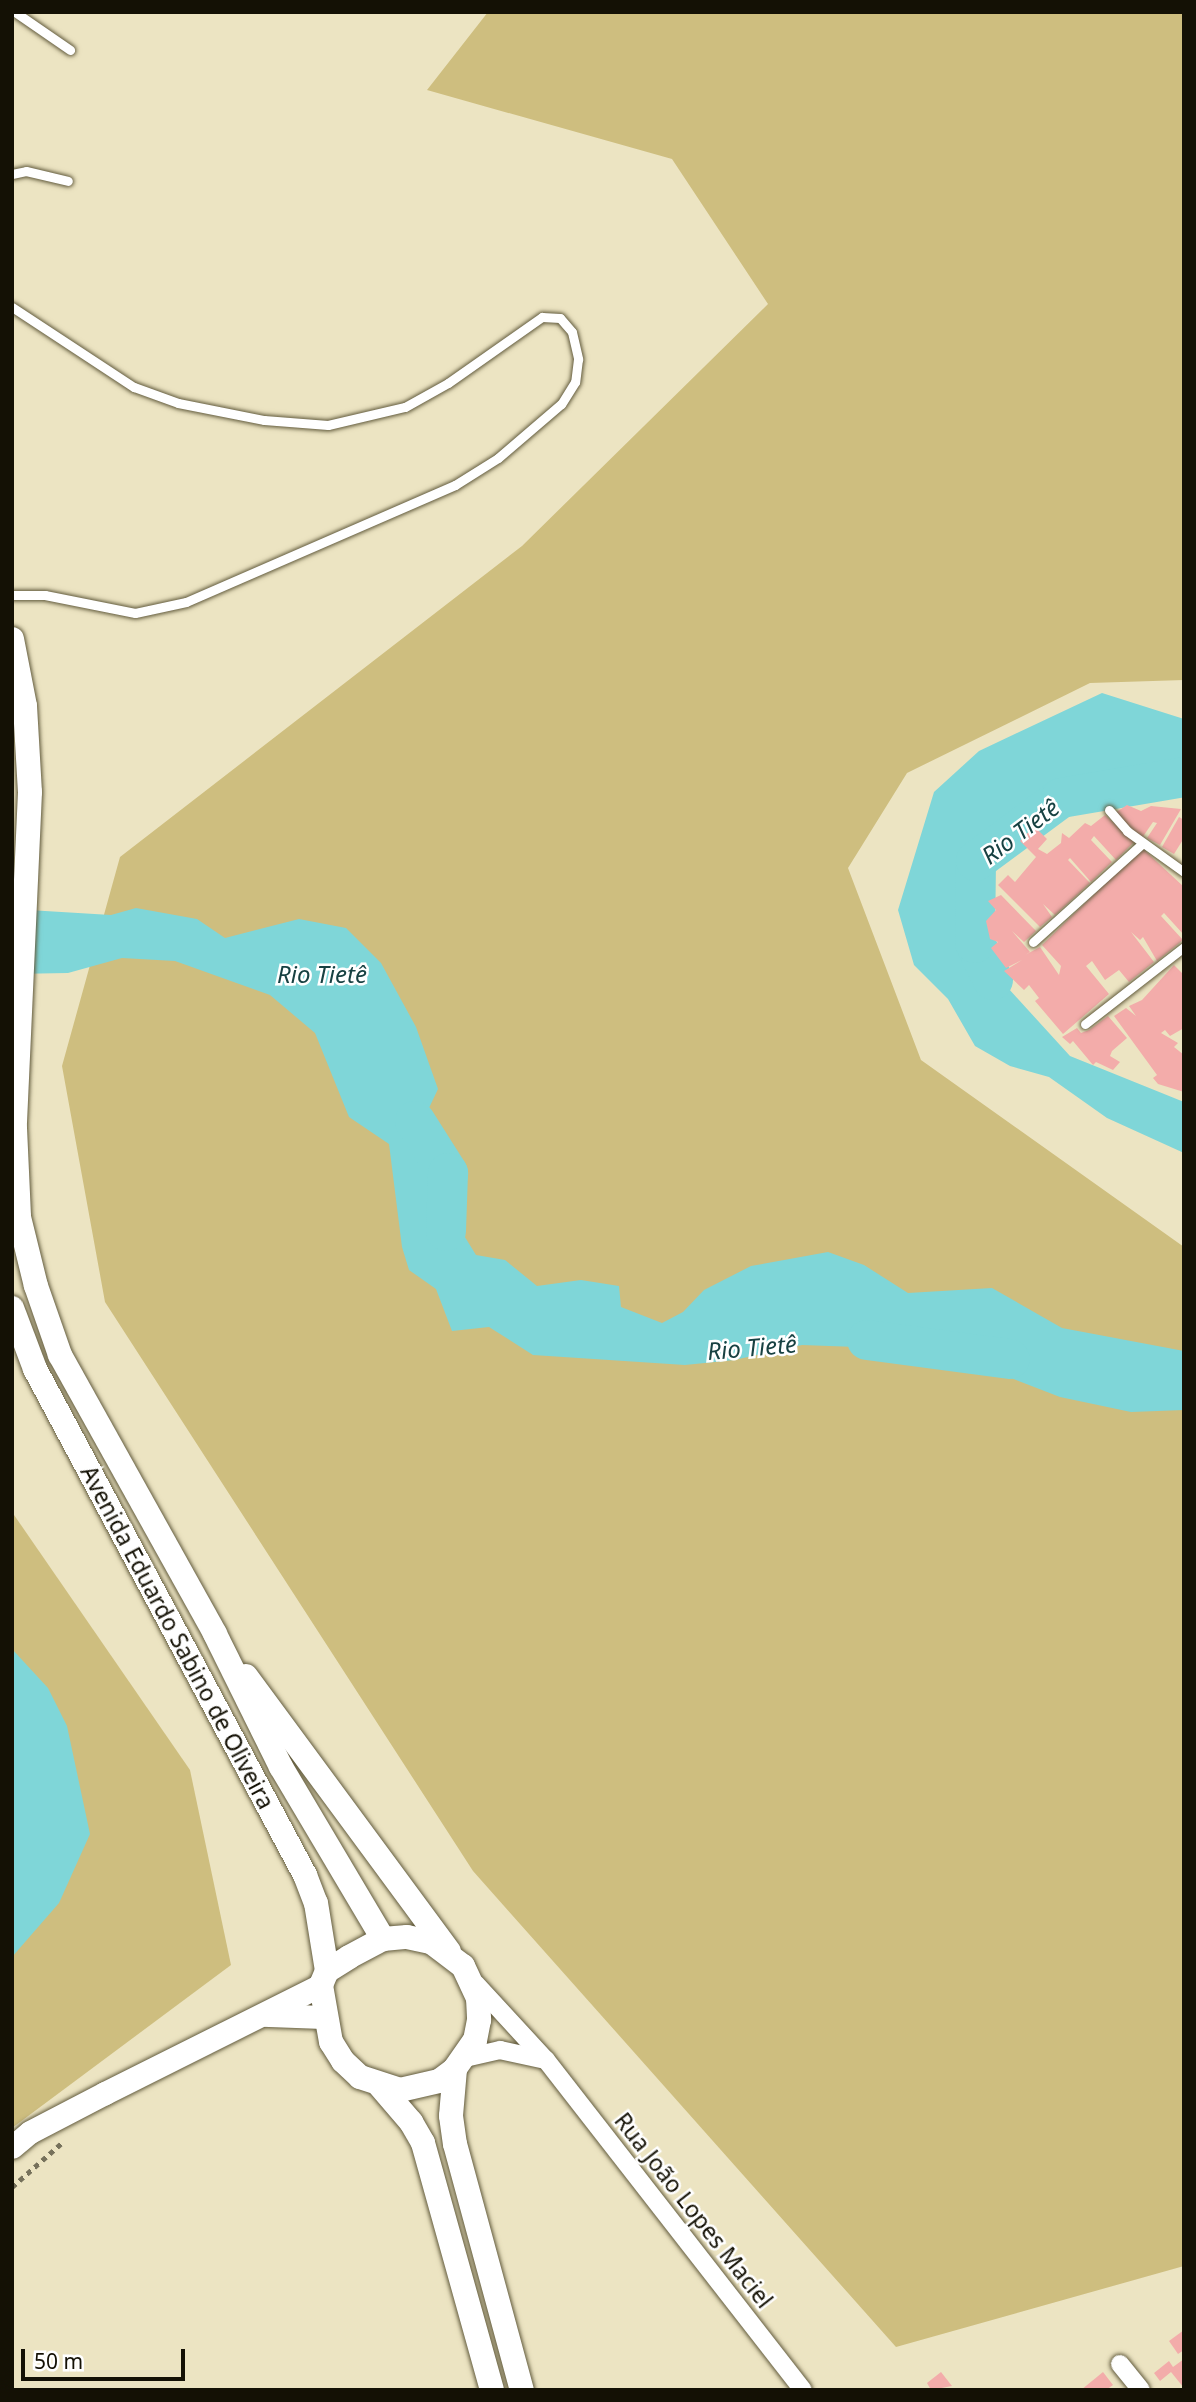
<!DOCTYPE html>
<html>
<head>
<meta charset="utf-8">
<style>
	body { margin:0 }
	#map { position:relative; width:1196px; height:2402px; overflow:hidden; background:#ece4c2; font-family:"Noto Sans",sans-serif }
	div>[style] { position:absolute }
	.green>* { inset:0; background:#cebe7f }
	.water>* { inset:0; background:#7fd6d8 }
	.river>* { height:40px; margin:-20px; padding:0 20px; transform-origin:20px; border-radius:20px; background:#7fd6d8 }
	.building>* { inset:0; background:#f3acaa }
	.path>* { height:4.5px; margin-top:-2.25px; transform-origin:0; background:repeating-linear-gradient(90deg,#76715b 0 5px,transparent 0 10px) }
	.roads { filter:drop-shadow(0 0 2px #625b3d) drop-shadow(0 0 2px #625b3d) }
	.service>* { height:9px; margin:-4.5px; padding:0 4.5px; transform-origin:4.5px; border-radius:4.5px; background:#fff }
	.minor>* { height:18px; margin:-9px; padding:0 9px; transform-origin:9px; border-radius:9px; background:#fff }
	.tertiary>* { height:23px; margin:-11.5px; padding:0 11.5px; transform-origin:11.5px; border-radius:11.5px; background:#fff }
	.secondary>* { height:24px; margin:-12px; padding:0 12px; transform-origin:12px; border-radius:12px; background:#fff }
	span { translate:-50% -50%; white-space:nowrap; text-align:center; line-height:1.15; -webkit-text-stroke:5px #fff; paint-order:stroke }
	.street-label { font-size:23px; color:#141105 }
	.water-label { font-size:24px; color:#174142; font-style:italic }
	.frame { position:absolute; inset:0; border:14px solid #141105; pointer-events:none }
	.scale { position:absolute; left:21px; top:2349px; width:164px; height:32px; box-sizing:border-box; border:4px solid #141105; border-top:0; padding-left:9px; font-size:21px; line-height:24px; white-space:nowrap; color:#141105; -webkit-text-stroke:5px #fff; paint-order:stroke }
</style>
</head>
<body>
<div id="map">
	<div class="green">
		<i style="clip-path:polygon(488px 12px,1184px 12px,1184px 680px,1090px 683px,907px 773px,848px 868px,921px 1060px,1184px 1247px,1184px 2266px,896px 2347px,473px 1871px,105px 1302px,62px 1066px,120px 857px,522px 546px,768px 304px,672px 159px,427px 90px)"></i>
		<i style="clip-path:polygon(12px 1512px,190px 1770px,231px 1965px,12px 2128px)"></i>
	</div>
	<div class="water">
		<i style="clip-path:polygon(1102px 693px,1184px 719px,1184px 790px,1171px 787px,1107px 790px,1066px 796px,1007px 820px,978px 850px,966px 886px,975px 930px,998px 977px,1070px 1056px,1184px 1102px,1184px 1153px,1107px 1118px,1049px 1077px,1010px 1066px,975px 1046px,948px 999px,914px 965px,898px 910px,934px 792px,979px 751px)"></i>
		<i style="clip-path:polygon(136px 908px,197px 919px,225px 938px,299px 919px,346px 928px,381px 963px,416px 1027px,438px 1089px,420px 1127px,458px 1199px,460px 1229px,476px 1255px,505px 1260px,537px 1286px,581px 1280px,619px 1286px,621px 1307px,662px 1323px,683px 1312px,704px 1290px,751px 1266px,828px 1252px,864px 1265px,908px 1293px,992px 1288px,1062px 1328px,1184px 1351px,1184px 1410px,1131px 1412px,1060px 1397px,988px 1369px,938px 1339px,911px 1349px,802px 1345px,734px 1360px,685px 1365px,533px 1355px,489px 1327px,452px 1331px,436px 1289px,409px 1270px,402px 1247px,389px 1144px,349px 1117px,315px 1033px,270px 995px,175px 961px,122px 958px,68px 973px,12px 974px,12px 909px,111px 915px)"></i>
		<i style="clip-path:polygon(12px 1649px,48px 1688px,67px 1726px,90px 1834px,59px 1903px,12px 1957px)"></i>
	</div>
	<div class="river">
		<i style="left:993px;top:980px;width:41px;rotate:-115.9deg"></i>
		<i style="left:975px;top:943px;width:82px;rotate:-89.3deg"></i>
		<i style="left:976px;top:861px;width:106px;rotate:-36.5deg"></i>
		<i style="left:1061px;top:798px;width:125px;rotate:-9.7deg"></i>
		<i style="left:415px;top:1121px;width:62px;rotate:57.6deg"></i>
		<i style="left:448px;top:1173px;width:58px;rotate:92deg"></i>
		<i style="left:867px;top:1340px;width:144px;rotate:7.6deg"></i>
	</div>
	<div class="building">
		<i style="clip-path:polygon(1127px 805px,1141px 811px,1151px 806px,1181px 809px,1160px 845px,1147px 838px,1157px 823px,1153px 822px,1142px 838px,1115px 813px)"></i>
		<i style="clip-path:polygon(1105px 815px,1134px 842px,1116px 860px,1094px 836px,1091px 840px,1112px 862px,1091px 882px,1070px 858px,1068px 860px,1090px 883px,1055px 915px,1043px 904px,1052px 917px,1040px 927px,998px 885px,1008px 875px,1015px 882px,1036px 857px,1020px 841px,1034px 826px,1047px 839px,1038px 849px,1047px 854px,1061px 843px,1062px 833px,1069px 838px,1085px 823px,1091px 826px)"></i>
		<i style="clip-path:polygon(1179px 817px,1184px 820px,1184px 838px,1174px 854px,1162px 847px)"></i>
		<i style="clip-path:polygon(1142px 848px,1184px 887px,1184px 935px,1164px 913px,1161px 916px,1183px 940px,1157px 961px,1143px 937px,1140px 940px,1131px 932px,1154px 962px,1129px 982px,1119px 970px,1105px 980px,1092px 961px,1086px 966px,1109px 994px,1063px 1034px,1035px 1001px,1039px 998px,1029px 985px,1024px 990px,1004px 971px,1022px 960px,1006px 968px,991px 948px,998px 942px,990px 939px,986px 921px,996px 910px,988px 901px,1001px 895px,1036px 931px,1024px 942px,1012px 931px,1030px 952px,1025px 955px,1040px 947px,1059px 975px,1061px 966px,1042px 945px)"></i>
		<i style="clip-path:polygon(1174px 965px,1184px 975px,1184px 1028px,1170px 1036px,1165px 1030px,1161px 1033px,1178px 1043px,1174px 1047px,1184px 1055px,1184px 1092px,1158px 1084px,1153px 1078px,1157px 1075px,1114px 1016px,1126px 1008px,1136px 1016px,1129px 1006px,1142px 1000px)"></i>
		<i style="clip-path:polygon(1108px 1016px,1127px 1038px,1112px 1051px,1110px 1056px,1120px 1062px,1113px 1070px,1096px 1062px,1093px 1065px,1073px 1041px,1070px 1044px,1062px 1037px,1077px 1028px,1081px 1033px,1089px 1030px)"></i>
		<i style="clip-path:polygon(1184px 2330px,1184px 2350px,1178px 2354px,1169px 2341px)"></i>
		<i style="clip-path:polygon(1184px 2359px,1184px 2388px,1171px 2372px,1160px 2381px,1154px 2373px,1169px 2361px,1173px 2367px)"></i>
		<i style="clip-path:polygon(941px 2372px,952px 2386px,931px 2390px,927px 2383px)"></i>
		<i style="clip-path:polygon(1103px 2372px,1113px 2385px,1106px 2390px,1081px 2390px)"></i>
	</div>
	<div class="path">
		<i style="left:12px;top:2187px;width:69px;rotate:-41.5deg"></i>
	</div>
	<div class="roads">
		<div class="service">
			<i style="left:15px;top:12px;width:67px;rotate:34.6deg"></i>
			<i style="left:12px;top:174px;width:14px;rotate:-12deg"></i>
			<i style="left:26px;top:171px;width:43px;rotate:13.4deg"></i>
			<i style="left:12px;top:307px;width:146px;rotate:33.3deg"></i>
			<i style="left:134px;top:387px;width:47px;rotate:20deg"></i>
			<i style="left:178px;top:403px;width:88px;rotate:11.2deg"></i>
			<i style="left:264px;top:420px;width:64px;rotate:4.5deg"></i>
			<i style="left:328px;top:425px;width:79px;rotate:-13.2deg"></i>
			<i style="left:405px;top:407px;width:49px;rotate:-29.2deg"></i>
			<i style="left:448px;top:383px;width:115px;rotate:-35.1deg"></i>
			<i style="left:542px;top:317px;width:18px;rotate:3deg"></i>
			<i style="left:560px;top:318px;width:18px;rotate:49deg"></i>
			<i style="left:572px;top:332px;width:28px;rotate:77deg"></i>
			<i style="left:578px;top:359px;width:23px;rotate:97deg"></i>
			<i style="left:575px;top:382px;width:26px;rotate:122deg"></i>
			<i style="left:561px;top:404px;width:83px;rotate:139.4deg"></i>
			<i style="left:498px;top:458px;width:51px;rotate:147.9deg"></i>
			<i style="left:455px;top:485px;width:293px;rotate:156.5deg"></i>
			<i style="left:186px;top:602px;width:52px;rotate:167.8deg"></i>
			<i style="left:135px;top:613px;width:92px;rotate:-168.7deg"></i>
			<i style="left:45px;top:595px;width:33px;rotate:180deg"></i>
			<i style="left:1109px;top:810px;width:28px;rotate:49deg"></i>
			<i style="left:1127px;top:831px;width:70px;rotate:35.7deg"></i>
			<i style="left:1033px;top:942px;width:148px;rotate:-42deg"></i>
			<i style="left:1085px;top:1024px;width:125px;rotate:-37.9deg"></i>
		</div>
		<div class="minor">
			<i style="left:476px;top:1984px;width:103px;rotate:47.4deg"></i>
			<i style="left:546px;top:2060px;width:418px;rotate:52.1deg"></i>
			<i style="left:465px;top:2058px;width:36px;rotate:-13deg"></i>
			<i style="left:500px;top:2050px;width:47px;rotate:12.3deg"></i>
			<i style="left:1120px;top:2364px;width:33px;rotate:51deg"></i>
		</div>
		<div class="tertiary">
			<i style="left:267px;top:2015px;width:58px;rotate:2deg"></i>
			<i style="left:12px;top:2147px;width:23px;rotate:-40deg"></i>
			<i style="left:30px;top:2132px;width:85px;rotate:-27.5deg"></i>
			<i style="left:105px;top:2093px;width:241px;rotate:-26.6deg"></i>
		</div>
		<div class="secondary">
			<i style="left:12px;top:639px;width:68px;rotate:79deg"></i>
			<i style="left:25px;top:706px;width:86px;rotate:86.7deg"></i>
			<i style="left:30px;top:792px;width:336px;rotate:92.6deg"></i>
			<i style="left:15px;top:1128px;width:89px;rotate:87.4deg"></i>
			<i style="left:19px;top:1217px;width:71px;rotate:76.2deg"></i>
			<i style="left:36px;top:1286px;width:73px;rotate:70.8deg"></i>
			<i style="left:60px;top:1355px;width:319px;rotate:60.9deg"></i>
			<i style="left:215px;top:1634px;width:148px;rotate:63.6deg"></i>
			<i style="left:281px;top:1767px;width:200px;rotate:59.3deg"></i>
			<i style="left:12px;top:1308px;width:65px;rotate:69.3deg"></i>
			<i style="left:35px;top:1369px;width:574px;rotate:61.92deg"></i>
			<i style="left:305px;top:1875px;width:30px;rotate:69deg"></i>
			<i style="left:316px;top:1903px;width:69px;rotate:80.8deg"></i>
			<i style="left:246px;top:1676px;width:342px;rotate:53.6deg"></i>
			<i style="left:407px;top:1937px;width:25px;rotate:12deg"></i>
			<i style="left:431px;top:1942px;width:40px;rotate:37deg"></i>
			<i style="left:463px;top:1966px;width:35px;rotate:65deg"></i>
			<i style="left:478px;top:1998px;width:22px;rotate:87deg"></i>
			<i style="left:479px;top:2020px;width:20px;rotate:101deg"></i>
			<i style="left:475px;top:2040px;width:35px;rotate:125deg"></i>
			<i style="left:455px;top:2069px;width:20px;rotate:143deg"></i>
			<i style="left:439px;top:2081px;width:40px;rotate:167deg"></i>
			<i style="left:400px;top:2090px;width:42px;rotate:-162deg"></i>
			<i style="left:360px;top:2077px;width:23px;rotate:-137deg"></i>
			<i style="left:343px;top:2061px;width:22px;rotate:-122deg"></i>
			<i style="left:331px;top:2042px;width:58px;rotate:-100deg"></i>
			<i style="left:321px;top:1985px;width:15px;rotate:-67deg"></i>
			<i style="left:327px;top:1971px;width:26px;rotate:-32deg"></i>
			<i style="left:349px;top:1957px;width:38px;rotate:-28deg"></i>
			<i style="left:383px;top:1939px;width:24px;rotate:-5deg"></i>
			<i style="left:455px;top:2069px;width:47px;rotate:94.9deg"></i>
			<i style="left:451px;top:2116px;width:28px;rotate:82deg"></i>
			<i style="left:455px;top:2144px;width:255px;rotate:74.8deg"></i>
			<i style="left:380px;top:2086px;width:48px;rotate:49.3deg"></i>
			<i style="left:411px;top:2122px;width:24px;rotate:60deg"></i>
			<i style="left:423px;top:2143px;width:256px;rotate:74.4deg"></i>
		</div>
	</div>
	<div class="street-label">
		<span style="left:178px;top:1637px;rotate:62deg">Avenida Eduardo Sabino de Oliveira</span>
		<span style="left:694px;top:2210px;rotate:52deg">Rua João Lopes Maciel</span>
	</div>
	<div class="water-label">
		<span style="left:1020px;top:831px;rotate:-37deg">Rio Tietê</span>
		<span style="left:322px;top:974px">Rio Tietê</span>
		<span style="left:752px;top:1347px;rotate:-5deg">Rio Tietê</span>
	</div>
	<div class="frame"></div>
	<div class="scale">50 m</div>
</div>
</body>
</html>
